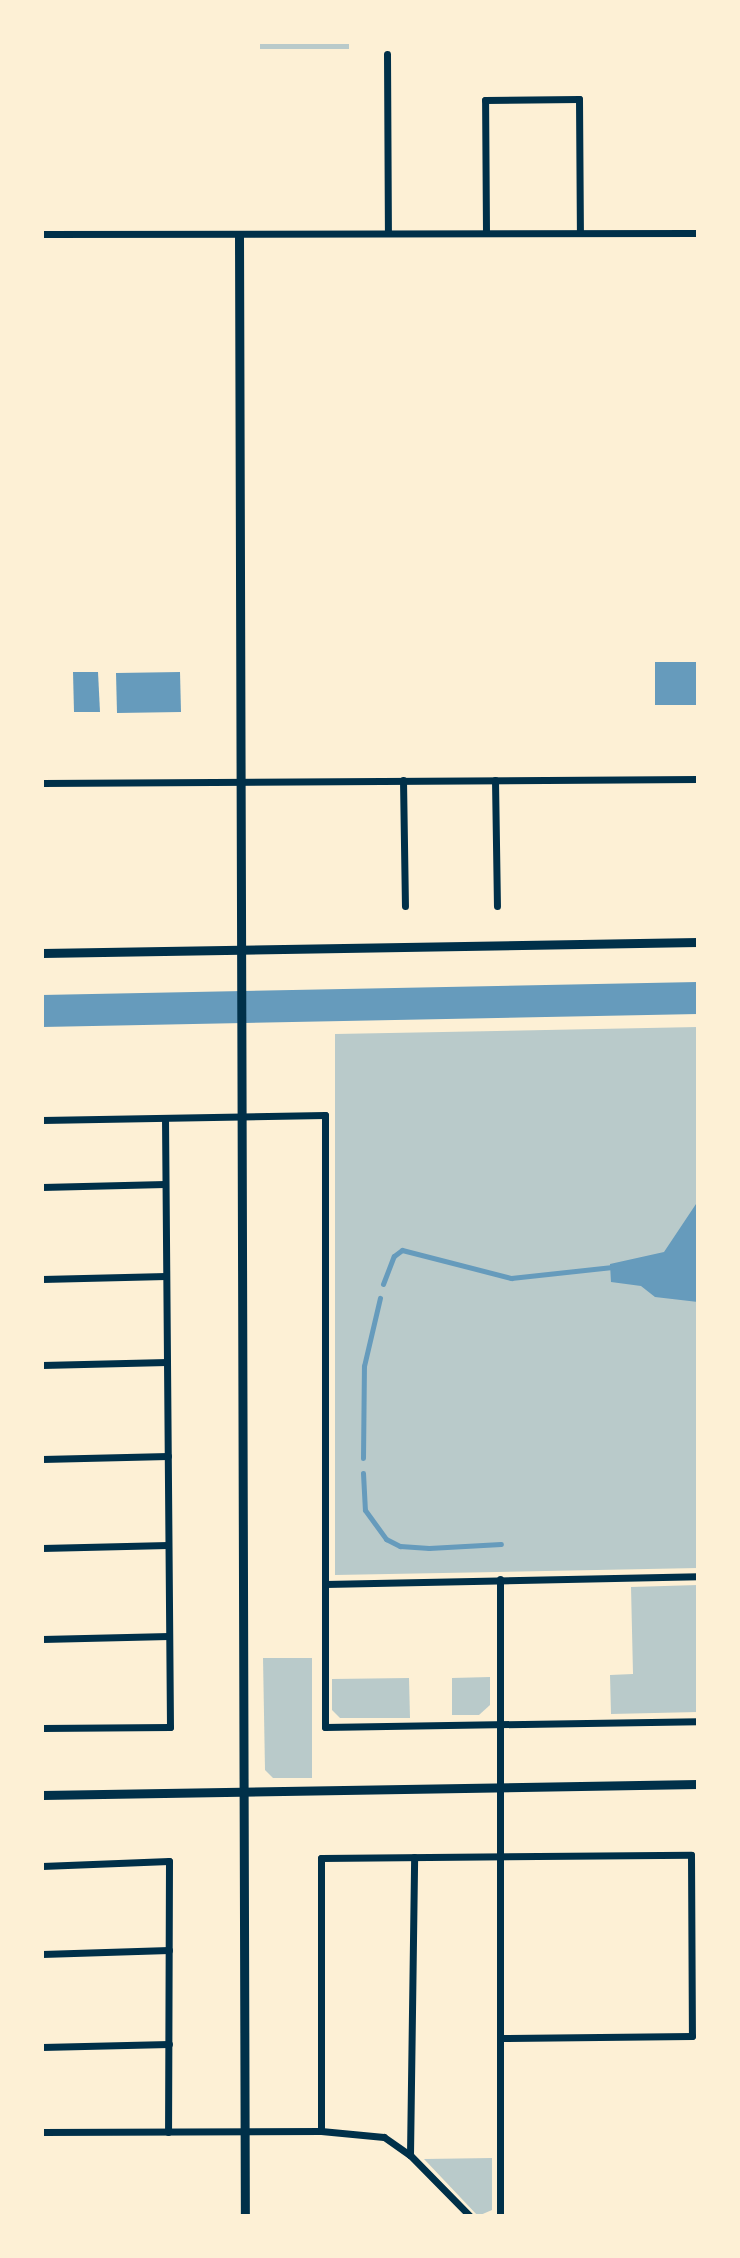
<!DOCTYPE html>
<html>
<head>
<meta charset="utf-8">
<style>
	body { margin:0 }
	#map { position:relative; width:740px; height:2258px; overflow:hidden; background:#fdf0d5; font-family:Lato,sans-serif }
	div>[style] { position:absolute }
	.green>* { inset:0; background:#b9caca }
	.water>* { inset:0; background:#669bbc }
	.stream>* { height:5px; margin:-2.5px; padding:0 2.5px; transform-origin:2.5px; border-radius:2.5px; background:#669bbc }
	.river>* { height:32px; margin:-16px; padding:0 16px; transform-origin:16px; border-radius:16px; background:#669bbc }
	.minor>* { height:7px; margin:-3.5px; padding:0 3.5px; transform-origin:3.5px; border-radius:3.5px; background:#003049 }
	.tertiary>* { height:9px; margin:-4.5px; padding:0 4.5px; transform-origin:4.5px; border-radius:4.5px; background:#003049 }
	span { translate:-50% -50%; white-space:nowrap; text-align:center; line-height:1.15; -webkit-text-stroke:6px #fdf0d5; paint-order:stroke }
	.frame { position:absolute; inset:0; border:44px solid #fdf0d5; pointer-events:none }
</style>
</head>
<body>
<div id="map">
	<div class="green">
		<i style="clip-path:polygon(260px 42px,349px 42px,349px 49px,260px 49px)"></i>
		<i style="clip-path:polygon(698px 1027px,698px 1568px,335px 1575px,335px 1034px)"></i>
		<i style="clip-path:polygon(698px 1585px,698px 1712px,611px 1714px,610px 1675px,633px 1674px,631px 1587px)"></i>
		<i style="clip-path:polygon(263px 1658px,312px 1658px,312px 1778px,273px 1778px,265px 1770px)"></i>
		<i style="clip-path:polygon(490px 1677px,490px 1705px,479px 1715px,452px 1715px,452px 1678px)"></i>
		<i style="clip-path:polygon(409px 1678px,410px 1718px,340px 1718px,332px 1710px,332px 1679px)"></i>
		<i style="clip-path:polygon(492px 2158px,492px 2210px,478px 2216px,424px 2159px)"></i>
	</div>
	<div class="water">
		<i style="clip-path:polygon(655px 662px,698px 662px,698px 705px,655px 705px)"></i>
		<i style="clip-path:polygon(73px 672px,98px 672px,100px 712px,74px 712px)"></i>
		<i style="clip-path:polygon(180px 672px,181px 712px,117px 713px,116px 673px)"></i>
		<i style="clip-path:polygon(698px 1201px,698px 1302px,655px 1297px,641px 1286px,611px 1282px,610px 1264px,664px 1252px)"></i>
	</div>
	<div class="stream">
		<i style="left:383px;top:1284px;width:30px;rotate:-69deg"></i>
		<i style="left:394px;top:1256px;width:10px;rotate:-37deg"></i>
		<i style="left:402px;top:1250px;width:113px;rotate:14.4deg"></i>
		<i style="left:511px;top:1278px;width:102px;rotate:-6.2deg"></i>
		<i style="left:363px;top:1458px;width:92px;rotate:-89.4deg"></i>
		<i style="left:364px;top:1366px;width:70px;rotate:-76.8deg"></i>
		<i style="left:363px;top:1473px;width:37px;rotate:87deg"></i>
		<i style="left:365px;top:1510px;width:36px;rotate:54deg"></i>
		<i style="left:386px;top:1539px;width:16px;rotate:27deg"></i>
		<i style="left:400px;top:1546px;width:29px;rotate:4deg"></i>
		<i style="left:429px;top:1548px;width:72px;rotate:-3.2deg"></i>
	</div>
	<div class="river">
		<i style="left:42px;top:1011px;width:656px;rotate:-1.14deg"></i>
	</div>
	<div class="minor">
		<i style="left:387px;top:54px;width:178px;rotate:89.7deg"></i>
		<i style="left:486px;top:231px;width:131px;rotate:-90.4deg"></i>
		<i style="left:485px;top:100px;width:94px;rotate:-0.6deg"></i>
		<i style="left:579px;top:99px;width:132px;rotate:89.6deg"></i>
		<i style="left:42px;top:234px;width:656px;rotate:-0.09deg"></i>
		<i style="left:403px;top:780px;width:126px;rotate:89.1deg"></i>
		<i style="left:495px;top:780px;width:126px;rotate:89.1deg"></i>
		<i style="left:42px;top:783px;width:656px;rotate:-0.35deg"></i>
		<i style="left:42px;top:1120px;width:283px;rotate:-1deg"></i>
		<i style="left:325px;top:1115px;width:612px;rotate:90deg"></i>
		<i style="left:325px;top:1727px;width:373px;rotate:-0.9deg"></i>
		<i style="left:42px;top:1187px;width:123px;rotate:-1.4deg"></i>
		<i style="left:42px;top:1279px;width:124px;rotate:-1.4deg"></i>
		<i style="left:42px;top:1365px;width:125px;rotate:-1.4deg"></i>
		<i style="left:42px;top:1459px;width:126px;rotate:-1.4deg"></i>
		<i style="left:42px;top:1548px;width:126px;rotate:-1.4deg"></i>
		<i style="left:500px;top:1579px;width:637px;rotate:90deg"></i>
		<i style="left:325px;top:1584px;width:373px;rotate:-1.2deg"></i>
		<i style="left:42px;top:1639px;width:127px;rotate:-1.4deg"></i>
		<i style="left:42px;top:1728px;width:128px;rotate:-0.4deg"></i>
		<i style="left:170px;top:1727px;width:609px;rotate:-90.47deg"></i>
		<i style="left:42px;top:1866px;width:127px;rotate:-2.3deg"></i>
		<i style="left:169px;top:1861px;width:271px;rotate:90.2deg"></i>
		<i style="left:42px;top:1954px;width:127px;rotate:-1.8deg"></i>
		<i style="left:42px;top:2047px;width:127px;rotate:-1.4deg"></i>
		<i style="left:321px;top:2131px;width:273px;rotate:-90deg"></i>
		<i style="left:321px;top:1858px;width:370px;rotate:-0.5deg"></i>
		<i style="left:691px;top:1855px;width:181px;rotate:89.7deg"></i>
		<i style="left:692px;top:2036px;width:189px;rotate:179.4deg"></i>
		<i style="left:42px;top:2132px;width:279px;rotate:-0.2deg"></i>
		<i style="left:321px;top:2131px;width:63px;rotate:5.4deg"></i>
		<i style="left:384px;top:2137px;width:32px;rotate:35deg"></i>
		<i style="left:410px;top:2155px;width:86px;rotate:45.5deg"></i>
		<i style="left:410px;top:2155px;width:298px;rotate:-89.2deg"></i>
	</div>
	<div class="tertiary">
		<i style="left:239px;top:235px;width:1981px;rotate:89.83deg"></i>
		<i style="left:42px;top:953px;width:656px;rotate:-0.96deg"></i>
		<i style="left:42px;top:1795px;width:656px;rotate:-0.96deg"></i>
	</div>
	<div class="frame"></div>
</div>
</body>
</html>
